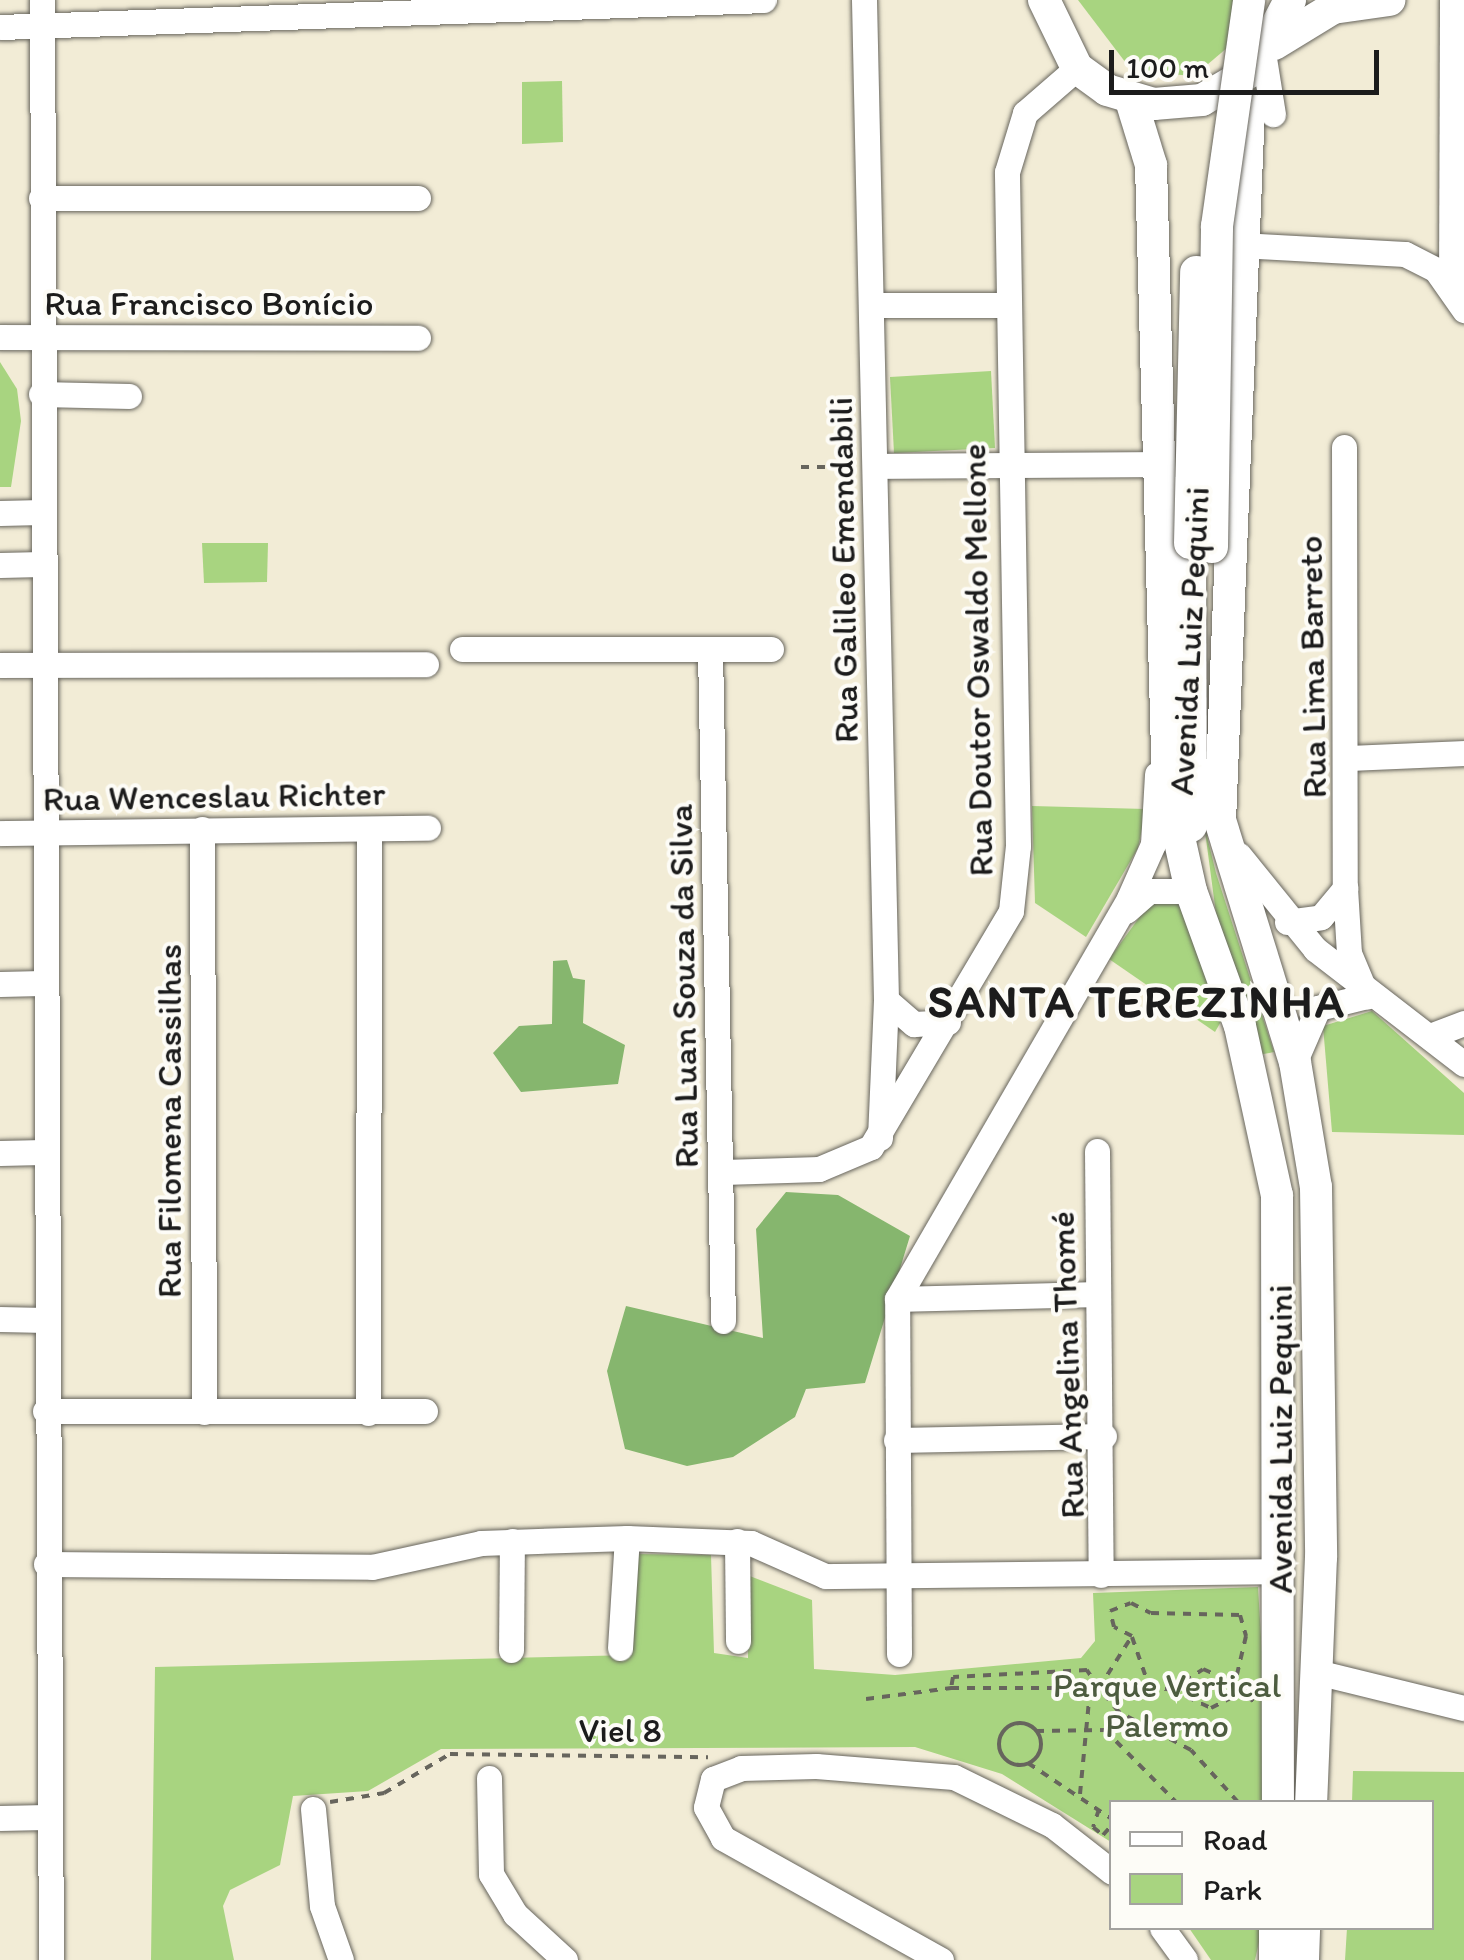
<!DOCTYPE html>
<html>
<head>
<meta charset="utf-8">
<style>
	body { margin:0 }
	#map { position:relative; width:1464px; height:1960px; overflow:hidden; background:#f2ecd6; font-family:Itim,sans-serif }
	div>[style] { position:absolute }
	.green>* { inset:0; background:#a8d480 }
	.forest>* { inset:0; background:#86b66e }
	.path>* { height:4px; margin-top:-2px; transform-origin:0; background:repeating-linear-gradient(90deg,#67655d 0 8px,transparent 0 16px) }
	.path>.ring { margin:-2px; padding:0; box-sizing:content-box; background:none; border:4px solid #67655d; border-radius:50% }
	.roads { filter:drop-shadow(0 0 2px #67655d) drop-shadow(0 0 2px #67655d) }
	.minor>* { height:25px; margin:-12.5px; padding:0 12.5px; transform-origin:12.5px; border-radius:12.5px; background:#fff }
	.major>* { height:32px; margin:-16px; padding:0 16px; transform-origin:16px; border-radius:16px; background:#fff }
	.bridges { filter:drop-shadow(0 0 2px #67655d) drop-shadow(0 0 2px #67655d) }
	.major-bridge>* { height:32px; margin:-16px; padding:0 16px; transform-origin:16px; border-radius:16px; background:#fff }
	span { translate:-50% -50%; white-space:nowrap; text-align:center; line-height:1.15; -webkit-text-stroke:8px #fdfcf7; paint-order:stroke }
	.street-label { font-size:35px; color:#1c1c1c }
	.park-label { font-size:35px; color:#4d5c3f }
	.district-label { font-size:45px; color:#1c1c1c; font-weight:700; letter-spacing:2.5px }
	.legend { position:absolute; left:1109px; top:1800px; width:325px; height:130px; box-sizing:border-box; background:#fdfcf7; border:2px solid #a3a29f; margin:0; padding:12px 18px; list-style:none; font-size:30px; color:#1c1c1c }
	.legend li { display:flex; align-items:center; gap:20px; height:50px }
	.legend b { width:50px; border:2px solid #a3a29f }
	.scale { position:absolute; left:1109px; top:50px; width:270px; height:45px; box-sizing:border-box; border:5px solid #1c1c1c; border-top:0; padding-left:12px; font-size:30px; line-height:35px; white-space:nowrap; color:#1c1c1c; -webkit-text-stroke:8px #fdfcf7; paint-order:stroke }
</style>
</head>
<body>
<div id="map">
	<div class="green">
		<i style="clip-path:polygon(1078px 0,1262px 0,1261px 19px,1194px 76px,1132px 71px)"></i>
		<i style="clip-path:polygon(562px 81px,563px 142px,522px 144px,522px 82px)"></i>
		<i style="clip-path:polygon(0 362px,17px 389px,21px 421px,11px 487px,0 487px)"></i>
		<i style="clip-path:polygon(991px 371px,995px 448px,894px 453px,890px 377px)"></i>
		<i style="clip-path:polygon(202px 543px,268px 543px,267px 582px,204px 583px)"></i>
		<i style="clip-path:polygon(1032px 806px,1146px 809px,1138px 848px,1086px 937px,1035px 903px)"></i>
		<i style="clip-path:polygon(1204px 824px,1216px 873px,1274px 1052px,1258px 1055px,1217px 921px)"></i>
		<i style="clip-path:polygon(1152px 900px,1179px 902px,1223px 1018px,1215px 1032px,1109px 959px)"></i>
		<i style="clip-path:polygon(1372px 1011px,1464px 1093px,1464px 1135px,1332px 1132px,1323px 1026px)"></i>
		<i style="clip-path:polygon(635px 1554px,711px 1555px,714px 1653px,748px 1658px,747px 1575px,812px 1600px,814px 1669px,895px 1675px,1081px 1658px,1095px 1641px,1093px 1593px,1258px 1587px,1271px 1802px,1112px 1802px,1111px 1842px,1002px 1774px,915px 1747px,441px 1749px,368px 1791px,293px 1796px,280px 1865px,230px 1890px,223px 1906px,234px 1960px,151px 1960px,155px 1667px,632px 1655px)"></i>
		<i style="clip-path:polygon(1353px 1771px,1464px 1772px,1464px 1960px,1345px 1960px,1347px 1928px,1432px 1928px,1432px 1802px,1352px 1802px)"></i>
		<i style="clip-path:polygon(1189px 1928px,1262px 1928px,1255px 1960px,1211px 1960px)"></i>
	</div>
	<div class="forest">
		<i style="clip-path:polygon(567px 960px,573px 978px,585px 980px,583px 1023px,625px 1045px,618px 1084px,521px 1092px,493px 1053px,519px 1026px,552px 1024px,553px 961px)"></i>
		<i style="clip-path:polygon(786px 1192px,838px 1195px,910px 1236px,865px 1383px,806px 1389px,795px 1417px,733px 1457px,687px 1466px,625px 1449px,607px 1371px,626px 1306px,763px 1338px,756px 1229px)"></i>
	</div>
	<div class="path">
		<i style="left:801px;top:467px;width:55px"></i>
		<i style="left:1132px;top:1637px;width:52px;rotate:70.9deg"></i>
		<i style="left:1149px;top:1686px;width:22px;rotate:10deg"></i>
		<i style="left:1171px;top:1690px;width:38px;rotate:-33deg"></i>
		<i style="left:1203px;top:1669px;width:32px;rotate:24deg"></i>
		<i style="left:1172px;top:1690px;width:43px;rotate:24.8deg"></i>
		<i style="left:1211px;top:1708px;width:30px;rotate:-27deg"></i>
		<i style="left:866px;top:1699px;width:86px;rotate:-7.4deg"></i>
		<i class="ring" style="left:999px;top:1723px;width:38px;height:38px"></i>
		<i style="left:1036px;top:1731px;width:69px;rotate:-0.8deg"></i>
		<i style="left:1105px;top:1730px;width:101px;rotate:45.4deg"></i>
		<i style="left:1028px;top:1763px;width:101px;rotate:33.7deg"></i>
		<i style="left:1080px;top:1794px;width:103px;rotate:-84.5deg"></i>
		<i style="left:330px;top:1802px;width:55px;rotate:-9.5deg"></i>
		<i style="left:384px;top:1793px;width:77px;rotate:-30.6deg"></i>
		<i style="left:450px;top:1754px;width:258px;rotate:0.7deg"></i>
		<i style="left:1238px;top:1802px;width:70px;rotate:-132.1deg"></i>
		<i style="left:1191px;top:1750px;width:81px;rotate:-152.2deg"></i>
		<i style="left:1119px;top:1712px;width:31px;rotate:-130deg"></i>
		<i style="left:1099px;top:1688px;width:22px;rotate:-124deg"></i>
		<i style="left:1087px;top:1670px;width:134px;rotate:177deg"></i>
		<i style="left:953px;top:1677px;width:11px;rotate:100deg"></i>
		<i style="left:951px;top:1688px;width:148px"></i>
		<i style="left:1099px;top:1688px;width:62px;rotate:-57.6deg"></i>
		<i style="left:1132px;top:1636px;width:20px;rotate:-153deg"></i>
		<i style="left:1114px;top:1627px;width:16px;rotate:-104deg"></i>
		<i style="left:1110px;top:1611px;width:22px;rotate:-21deg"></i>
		<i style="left:1131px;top:1603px;width:22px;rotate:27deg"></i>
		<i style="left:1151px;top:1613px;width:89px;rotate:1.3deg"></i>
		<i style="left:1240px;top:1615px;width:22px;rotate:74deg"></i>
		<i style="left:1246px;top:1636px;width:52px;rotate:103.2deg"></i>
		<i style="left:1234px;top:1687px;width:26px;rotate:36deg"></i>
		<i style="left:1099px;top:1809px;width:19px;rotate:108deg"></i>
		<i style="left:1093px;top:1827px;width:13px;rotate:39deg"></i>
		<i style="left:1103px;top:1835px;width:13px;rotate:-48deg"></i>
	</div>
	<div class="roads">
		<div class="minor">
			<i style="left:42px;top:0;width:1960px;rotate:89.74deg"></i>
			<i style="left:864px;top:0;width:1000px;rotate:88.74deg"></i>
			<i style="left:886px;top:1000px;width:138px;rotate:92.5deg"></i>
			<i style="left:0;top:27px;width:764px;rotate:-2.02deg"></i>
			<i style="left:1264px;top:58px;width:57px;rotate:80.9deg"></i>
			<i style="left:41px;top:198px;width:377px"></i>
			<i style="left:1240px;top:245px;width:165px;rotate:3.1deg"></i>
			<i style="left:1405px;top:254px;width:35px;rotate:27deg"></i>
			<i style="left:1436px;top:270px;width:49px;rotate:55deg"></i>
			<i style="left:1451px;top:287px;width:287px;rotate:-89.8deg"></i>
			<i style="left:872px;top:305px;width:135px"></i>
			<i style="left:0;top:337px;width:418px;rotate:0.1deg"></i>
			<i style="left:41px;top:394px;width:88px;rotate:1.3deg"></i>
			<i style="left:1344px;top:447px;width:441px;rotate:89.9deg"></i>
			<i style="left:1345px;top:888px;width:65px;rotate:86.5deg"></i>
			<i style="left:1349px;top:953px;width:47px;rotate:67.3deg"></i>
			<i style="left:876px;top:466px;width:278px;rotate:-0.4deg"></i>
			<i style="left:0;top:513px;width:42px;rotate:-1.4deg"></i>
			<i style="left:0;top:565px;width:42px;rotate:-1.4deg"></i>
			<i style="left:462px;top:649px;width:309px"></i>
			<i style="left:710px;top:650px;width:671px;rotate:88.89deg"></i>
			<i style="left:0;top:665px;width:426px;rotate:-0.1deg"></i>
			<i style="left:1350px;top:758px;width:114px;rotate:-2.5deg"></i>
			<i style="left:202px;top:829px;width:583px;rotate:89.8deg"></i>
			<i style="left:0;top:833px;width:428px;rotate:-0.7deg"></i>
			<i style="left:1239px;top:855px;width:121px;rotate:51deg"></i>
			<i style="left:1315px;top:949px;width:188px;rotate:37.7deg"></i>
			<i style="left:1126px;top:911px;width:30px;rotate:-41deg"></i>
			<i style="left:1149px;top:891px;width:42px"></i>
			<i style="left:1287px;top:922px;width:34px;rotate:-8deg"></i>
			<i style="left:1321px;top:917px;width:38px;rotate:-50deg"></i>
			<i style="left:0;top:984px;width:42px;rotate:-1.4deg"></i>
			<i style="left:886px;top:1000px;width:37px;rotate:41deg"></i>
			<i style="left:914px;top:1024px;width:34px;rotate:-3deg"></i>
			<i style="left:1430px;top:1036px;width:36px;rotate:-21deg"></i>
			<i style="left:1295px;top:1061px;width:58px;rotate:-66.5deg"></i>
			<i style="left:1318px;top:1008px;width:50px;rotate:-13.8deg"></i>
			<i style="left:1097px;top:1151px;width:424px;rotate:89.5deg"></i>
			<i style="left:0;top:1153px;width:43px;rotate:-1.3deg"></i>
			<i style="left:723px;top:1172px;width:96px;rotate:-1.8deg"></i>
			<i style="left:819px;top:1169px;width:56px;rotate:-22.9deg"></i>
			<i style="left:871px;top:1147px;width:274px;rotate:-59.3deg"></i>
			<i style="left:1011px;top:911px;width:65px;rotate:-83.9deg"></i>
			<i style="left:1018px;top:846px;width:674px;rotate:-90.94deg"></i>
			<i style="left:1007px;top:172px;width:62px;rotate:-73deg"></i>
			<i style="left:1025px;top:113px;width:69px;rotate:-40.9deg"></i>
			<i style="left:897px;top:1299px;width:200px;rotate:-1.4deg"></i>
			<i style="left:0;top:1319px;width:45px;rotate:1.3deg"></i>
			<i style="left:45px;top:1411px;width:380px"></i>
			<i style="left:368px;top:1413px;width:584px;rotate:-89.9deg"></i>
			<i style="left:896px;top:1440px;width:208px;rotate:-1.1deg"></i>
			<i style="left:737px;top:1541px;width:100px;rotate:89.4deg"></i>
			<i style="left:46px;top:1564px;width:326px;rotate:0.5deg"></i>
			<i style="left:372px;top:1567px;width:112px;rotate:-12.4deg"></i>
			<i style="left:481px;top:1543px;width:146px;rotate:-2deg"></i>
			<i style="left:627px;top:1538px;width:124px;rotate:2.3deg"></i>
			<i style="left:751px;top:1543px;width:81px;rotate:24deg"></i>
			<i style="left:825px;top:1576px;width:455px;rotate:-0.6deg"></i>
			<i style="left:620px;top:1648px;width:110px;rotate:-86.4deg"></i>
			<i style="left:511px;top:1650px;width:109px;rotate:-89.5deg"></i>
			<i style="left:899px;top:1654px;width:355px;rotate:-90.3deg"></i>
			<i style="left:897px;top:1299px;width:463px;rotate:-59.9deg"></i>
			<i style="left:1129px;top:898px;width:59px;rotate:-66deg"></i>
			<i style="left:1153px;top:844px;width:70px;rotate:-86.7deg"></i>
			<i style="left:1317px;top:1672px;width:151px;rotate:13.8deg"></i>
			<i style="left:489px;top:1778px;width:96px;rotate:88.8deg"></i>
			<i style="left:491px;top:1874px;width:47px;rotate:59deg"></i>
			<i style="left:515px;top:1914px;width:68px;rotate:42.6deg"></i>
			<i style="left:313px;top:1809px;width:97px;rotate:84.7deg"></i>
			<i style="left:322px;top:1906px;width:57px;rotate:70.6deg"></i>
			<i style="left:0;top:1818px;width:45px;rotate:-1.3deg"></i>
			<i style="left:1162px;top:1928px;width:39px;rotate:54deg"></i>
			<i style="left:941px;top:1960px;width:250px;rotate:-150.8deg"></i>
			<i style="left:723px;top:1838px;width:35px;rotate:-119deg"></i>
			<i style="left:706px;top:1807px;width:29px;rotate:-76deg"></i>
			<i style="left:713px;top:1779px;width:30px;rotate:-21deg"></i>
			<i style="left:741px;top:1768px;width:75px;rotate:-1.5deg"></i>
			<i style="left:816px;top:1766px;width:138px;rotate:4.6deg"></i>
			<i style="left:954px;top:1777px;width:109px;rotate:26.1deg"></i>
			<i style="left:1052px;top:1825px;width:76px;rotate:38.1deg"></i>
		</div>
		<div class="major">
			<i style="left:1044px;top:0;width:76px;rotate:64.1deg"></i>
			<i style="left:1077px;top:68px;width:37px;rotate:36deg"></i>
			<i style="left:1107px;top:90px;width:49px;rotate:16.6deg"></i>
			<i style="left:1154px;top:104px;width:48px;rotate:-4.8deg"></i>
			<i style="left:1202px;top:100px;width:59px;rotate:-30.5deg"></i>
			<i style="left:1253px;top:70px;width:79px;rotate:-62.1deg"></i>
			<i style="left:1274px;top:44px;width:69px;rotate:-31.4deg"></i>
			<i style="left:1333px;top:8px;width:57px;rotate:-8.1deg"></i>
			<i style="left:1131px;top:100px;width:68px;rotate:72.9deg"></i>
			<i style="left:1151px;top:165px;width:623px;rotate:88.44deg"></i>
			<i style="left:1168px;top:788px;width:106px;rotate:77.4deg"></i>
			<i style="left:1191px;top:891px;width:144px;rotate:70.1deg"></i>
			<i style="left:1240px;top:1026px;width:173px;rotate:77.7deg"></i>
			<i style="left:1277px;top:1195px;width:607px;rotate:89.91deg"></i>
			<i style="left:1249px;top:108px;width:713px;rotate:92.33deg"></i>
			<i style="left:1220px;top:820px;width:253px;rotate:72.8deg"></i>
			<i style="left:1295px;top:1062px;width:127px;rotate:80.5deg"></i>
			<i style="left:1316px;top:1187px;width:370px;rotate:89.2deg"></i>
			<i style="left:1321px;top:1557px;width:245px;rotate:92.3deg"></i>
			<i style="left:1190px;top:543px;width:283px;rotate:89.8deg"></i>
			<i style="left:1275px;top:1960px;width:32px;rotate:-90deg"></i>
			<i style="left:1303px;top:1960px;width:32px;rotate:-88deg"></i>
		</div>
	</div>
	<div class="bridges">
		<div class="major-bridge">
			<i style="left:1190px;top:543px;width:271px;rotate:-88.7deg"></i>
			<i style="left:1212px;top:547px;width:321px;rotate:-89.1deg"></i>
			<i style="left:1217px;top:226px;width:228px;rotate:-81.9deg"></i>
		</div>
	</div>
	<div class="street-label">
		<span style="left:209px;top:303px">Rua Francisco Bonício</span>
		<span style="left:843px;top:570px;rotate:-91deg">Rua Galileo Emendabili</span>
		<span style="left:1189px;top:641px;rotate:-87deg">Avenida Luiz Pequini</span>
		<span style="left:977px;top:660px;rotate:-91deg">Rua Doutor Oswaldo Mellone</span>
		<span style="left:1312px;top:667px;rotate:-91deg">Rua Lima Barreto</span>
		<span style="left:214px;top:796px;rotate:-1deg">Rua Wenceslau Richter</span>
		<span style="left:683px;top:986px;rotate:-91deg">Rua Luan Souza da Silva</span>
		<span style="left:169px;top:1121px;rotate:-90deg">Rua Filomena Cassilhas</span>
		<span style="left:1067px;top:1365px;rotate:-92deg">Rua Angelina Thomé</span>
		<span style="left:1280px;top:1439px;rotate:-90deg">Avenida Luiz Pequini</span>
		<span style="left:620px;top:1730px">Viel 8</span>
	</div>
	<div class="park-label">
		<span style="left:1167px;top:1705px">Parque Vertical<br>Palermo</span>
	</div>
	<div class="district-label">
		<span style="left:1137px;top:1002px">SANTA TEREZINHA</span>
	</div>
	<ul class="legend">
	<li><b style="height:12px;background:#fff"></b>Road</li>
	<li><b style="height:28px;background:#a8d480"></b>Park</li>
	</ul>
	<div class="scale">100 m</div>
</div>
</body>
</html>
